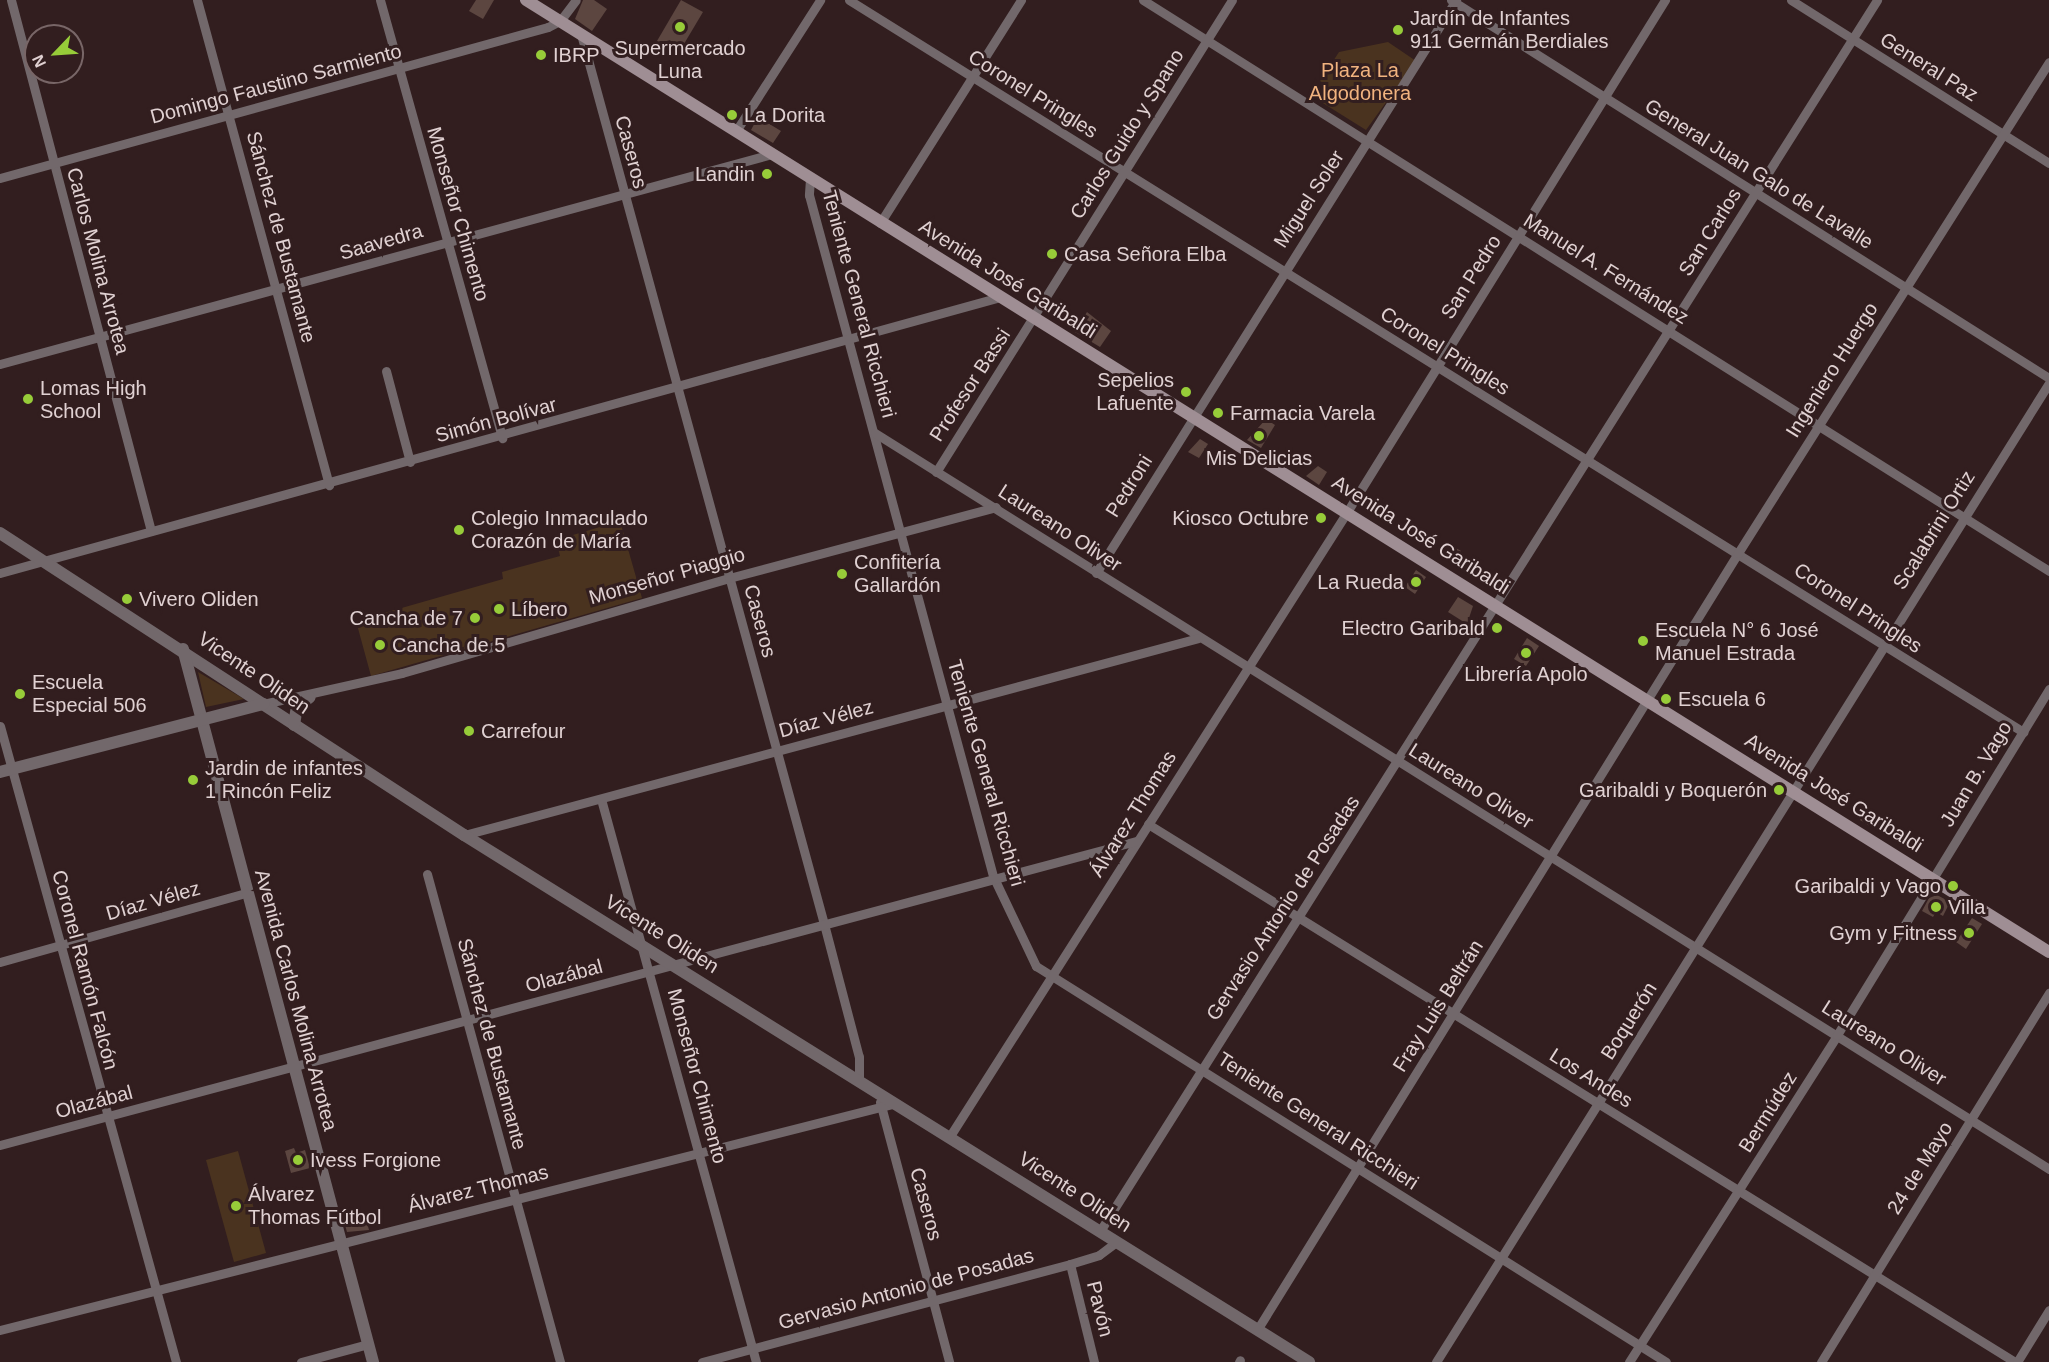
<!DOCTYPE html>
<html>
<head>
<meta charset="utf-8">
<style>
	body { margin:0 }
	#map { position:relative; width:2049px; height:1362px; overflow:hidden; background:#321e1f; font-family:Helvetica,sans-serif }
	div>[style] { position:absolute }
	.green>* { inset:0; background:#4a331f }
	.building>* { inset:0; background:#5c4640 }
	.minor>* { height:9px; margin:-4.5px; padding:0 4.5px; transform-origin:4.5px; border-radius:4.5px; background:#72686b }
	.tertiary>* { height:12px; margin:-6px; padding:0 6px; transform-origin:6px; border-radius:6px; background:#72686b }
	.secondary>* { height:12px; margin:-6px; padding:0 6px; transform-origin:6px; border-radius:6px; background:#9f8e94 }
	.dots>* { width:16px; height:16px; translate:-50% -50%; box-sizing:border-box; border:3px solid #321e1f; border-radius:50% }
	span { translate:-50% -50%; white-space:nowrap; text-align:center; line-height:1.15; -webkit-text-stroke:6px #321e1f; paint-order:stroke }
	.poi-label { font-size:20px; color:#e0d1d2 }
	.left { translate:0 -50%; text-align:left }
	.right { translate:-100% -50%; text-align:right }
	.street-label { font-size:20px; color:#e0d1d2 }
	.park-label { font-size:20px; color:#f1b37f }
	.north { position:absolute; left:24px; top:24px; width:60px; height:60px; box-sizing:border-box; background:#321e1f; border:2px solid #786667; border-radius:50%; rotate:245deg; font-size:16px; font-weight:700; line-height:24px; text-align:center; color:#e0d1d2 }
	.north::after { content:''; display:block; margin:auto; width:21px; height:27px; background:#97cc39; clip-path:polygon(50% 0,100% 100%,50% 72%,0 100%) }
</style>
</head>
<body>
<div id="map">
	<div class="green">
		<i style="clip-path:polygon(1388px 42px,1416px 61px,1366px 130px,1318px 100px,1327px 86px,1320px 81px,1339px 52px)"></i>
		<i style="clip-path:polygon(620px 521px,642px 598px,371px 676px,356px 621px,503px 579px,502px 572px,560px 556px,556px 540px)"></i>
		<i style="clip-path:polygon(198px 672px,244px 699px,206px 707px)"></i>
		<i style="clip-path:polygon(238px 1151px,266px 1253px,234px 1262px,206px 1160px)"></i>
	</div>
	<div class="building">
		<i style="clip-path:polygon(476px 0,494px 0,483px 19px,469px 11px)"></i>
		<i style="clip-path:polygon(583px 0,594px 0,607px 9px,592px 31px,575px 19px)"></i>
		<i style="clip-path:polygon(681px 0,703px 12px,678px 54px,657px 41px)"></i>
		<i style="clip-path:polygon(758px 117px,781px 131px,773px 143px,751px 130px)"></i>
		<i style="clip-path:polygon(1087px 312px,1111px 331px,1100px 347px,1075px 332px)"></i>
		<i style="clip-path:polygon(1266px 419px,1275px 425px,1261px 448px,1247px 440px)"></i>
		<i style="clip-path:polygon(1200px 439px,1208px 444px,1199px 458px,1188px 452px)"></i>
		<i style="clip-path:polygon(1318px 466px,1327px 472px,1319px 485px,1306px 476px)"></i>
		<i style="clip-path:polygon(1449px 544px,1461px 551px,1453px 563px,1442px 556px)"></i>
		<i style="clip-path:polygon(1416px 570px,1426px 577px,1415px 594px,1405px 587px)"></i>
		<i style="clip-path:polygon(1458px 597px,1473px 606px,1467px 624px,1448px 612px)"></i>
		<i style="clip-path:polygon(1527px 638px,1539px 646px,1526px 666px,1514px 659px)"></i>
		<i style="clip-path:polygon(1867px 809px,1880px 817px,1873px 828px,1860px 820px)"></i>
		<i style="clip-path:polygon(1937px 895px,1950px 902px,1943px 916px,1936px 912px,1933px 917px,1922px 911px,1929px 898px)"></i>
		<i style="clip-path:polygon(1972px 918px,1982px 924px,1966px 949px,1956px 942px)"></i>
		<i style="clip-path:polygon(294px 1148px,296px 1153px,305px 1150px,310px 1168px,291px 1173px,285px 1151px)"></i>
		<i style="clip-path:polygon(364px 1212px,369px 1230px,347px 1232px,343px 1218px)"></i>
	</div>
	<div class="minor">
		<i style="left:11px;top:0;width:549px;rotate:75.23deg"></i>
		<i style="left:197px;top:0;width:503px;rotate:74.77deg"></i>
		<i style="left:380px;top:0;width:455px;rotate:74.4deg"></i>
		<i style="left:849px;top:0;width:1384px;rotate:31.94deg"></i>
		<i style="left:1143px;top:0;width:1071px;rotate:32.22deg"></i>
		<i style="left:1451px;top:0;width:707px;rotate:32.3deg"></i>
		<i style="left:1791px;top:0;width:305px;rotate:32.3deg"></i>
		<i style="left:581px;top:34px;width:923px;rotate:74.73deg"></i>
		<i style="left:824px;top:924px;width:138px;rotate:75.3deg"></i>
		<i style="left:859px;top:1057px;width:22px;rotate:90deg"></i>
		<i style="left:736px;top:131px;width:156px;rotate:-57.3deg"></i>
		<i style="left:0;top:178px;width:568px;rotate:-15.41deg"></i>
		<i style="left:548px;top:27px;width:13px;rotate:-27deg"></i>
		<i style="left:560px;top:21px;width:26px;rotate:-53deg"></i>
		<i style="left:810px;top:179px;width:16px;rotate:94deg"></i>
		<i style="left:809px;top:195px;width:705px;rotate:74.88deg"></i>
		<i style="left:993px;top:876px;width:100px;rotate:64.5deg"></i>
		<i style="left:1036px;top:966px;width:744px;rotate:32.15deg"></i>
		<i style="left:880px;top:223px;width:264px;rotate:-57.7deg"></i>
		<i style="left:0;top:364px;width:800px;rotate:-15.22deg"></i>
		<i style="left:386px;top:371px;width:94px;rotate:75.2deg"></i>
		<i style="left:875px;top:433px;width:1386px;rotate:32.08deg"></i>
		<i style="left:936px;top:472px;width:557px;rotate:-57.91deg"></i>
		<i style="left:0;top:573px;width:1037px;rotate:-15.43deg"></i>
		<i style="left:1096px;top:573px;width:677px;rotate:-57.86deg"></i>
		<i style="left:263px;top:704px;width:142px;rotate:-12.6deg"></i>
		<i style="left:402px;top:673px;width:341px;rotate:-16.2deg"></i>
		<i style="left:729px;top:578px;width:276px;rotate:-14.9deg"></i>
		<i style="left:0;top:726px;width:660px;rotate:74.53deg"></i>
		<i style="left:601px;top:799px;width:584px;rotate:74.61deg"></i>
		<i style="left:1148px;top:824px;width:1020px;rotate:31.82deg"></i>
		<i style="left:464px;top:835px;width:760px;rotate:-15.02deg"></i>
		<i style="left:427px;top:874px;width:506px;rotate:74.75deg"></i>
		<i style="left:0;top:962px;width:255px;rotate:-15.7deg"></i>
		<i style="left:880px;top:1102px;width:269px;rotate:75.1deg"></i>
		<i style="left:950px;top:1136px;width:740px;rotate:-57.53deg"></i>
		<i style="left:1347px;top:512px;width:603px;rotate:-58.16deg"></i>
		<i style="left:0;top:1145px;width:1176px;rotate:-14.98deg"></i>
		<i style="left:1100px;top:1231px;width:1456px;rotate:-57.74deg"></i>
		<i style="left:1070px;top:1264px;width:101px;rotate:76.2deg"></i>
		<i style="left:0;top:1330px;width:924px;rotate:-14.22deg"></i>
		<i style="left:1257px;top:1330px;width:914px;rotate:-58.24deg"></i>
		<i style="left:1738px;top:553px;width:581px;rotate:-57.65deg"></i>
		<i style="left:301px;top:1362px;width:69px;rotate:-15deg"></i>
		<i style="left:702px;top:1362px;width:381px;rotate:-14.9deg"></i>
		<i style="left:1070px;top:1264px;width:30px;rotate:-17deg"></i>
		<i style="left:1099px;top:1255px;width:21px;rotate:-37deg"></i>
		<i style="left:1239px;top:1362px;width:2px;rotate:-63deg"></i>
		<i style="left:1436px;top:1362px;width:1155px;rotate:-57.95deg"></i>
		<i style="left:1629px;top:1362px;width:388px;rotate:-57.5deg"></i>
		<i style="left:1837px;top:1035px;width:406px;rotate:-58.5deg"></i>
		<i style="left:1821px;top:1362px;width:434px;rotate:-58.3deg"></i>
		<i style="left:2017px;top:1362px;width:61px;rotate:-58.4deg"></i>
	</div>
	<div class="tertiary">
		<i style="left:0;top:533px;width:554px;rotate:33.06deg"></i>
		<i style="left:464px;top:835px;width:996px;rotate:31.95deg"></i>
		<i style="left:183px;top:649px;width:738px;rotate:75.08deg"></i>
		<i style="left:294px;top:725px;width:18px;rotate:-81deg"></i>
		<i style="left:297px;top:707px;width:16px;rotate:-38deg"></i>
		<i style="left:0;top:772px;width:272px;rotate:-14.5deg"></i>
	</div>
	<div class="secondary">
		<i style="left:526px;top:0;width:1796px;rotate:32.01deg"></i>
	</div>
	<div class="dots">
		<i style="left:680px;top:27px;background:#97cc39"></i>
		<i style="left:1398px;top:30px;background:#97cc39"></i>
		<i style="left:541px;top:55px;background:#97cc39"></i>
		<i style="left:732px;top:115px;background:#97cc39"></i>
		<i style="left:767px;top:174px;background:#97cc39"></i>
		<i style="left:1052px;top:254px;background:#97cc39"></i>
		<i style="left:1186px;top:392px;background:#97cc39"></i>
		<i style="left:28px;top:399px;background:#97cc39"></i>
		<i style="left:1218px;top:413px;background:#97cc39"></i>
		<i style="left:1259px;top:436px;background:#97cc39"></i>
		<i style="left:1321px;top:518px;background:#97cc39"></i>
		<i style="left:459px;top:530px;background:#97cc39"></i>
		<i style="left:842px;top:574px;background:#97cc39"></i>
		<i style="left:1416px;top:582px;background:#97cc39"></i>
		<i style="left:127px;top:599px;background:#97cc39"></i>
		<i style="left:499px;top:609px;background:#97cc39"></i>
		<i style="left:475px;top:618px;background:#97cc39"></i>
		<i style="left:1497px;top:628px;background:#97cc39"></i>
		<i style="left:1643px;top:641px;background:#97cc39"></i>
		<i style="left:380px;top:645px;background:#97cc39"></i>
		<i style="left:1526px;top:653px;background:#97cc39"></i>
		<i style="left:20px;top:694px;background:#97cc39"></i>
		<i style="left:1666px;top:699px;background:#97cc39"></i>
		<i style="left:469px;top:731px;background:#97cc39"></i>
		<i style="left:193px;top:780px;background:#97cc39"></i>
		<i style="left:1779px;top:790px;background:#97cc39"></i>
		<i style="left:1953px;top:886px;background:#97cc39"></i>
		<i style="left:1936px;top:907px;background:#97cc39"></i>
		<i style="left:1969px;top:933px;background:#97cc39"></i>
		<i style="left:298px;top:1160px;background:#97cc39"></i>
		<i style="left:236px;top:1206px;background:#97cc39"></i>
	</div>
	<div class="poi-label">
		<span class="left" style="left:1410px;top:30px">Jardín de Infantes<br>911 Germán Berdiales</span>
		<span style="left:680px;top:60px">Supermercado<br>Luna</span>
		<span class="left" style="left:553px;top:55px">IBRP</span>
		<span class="left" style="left:744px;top:115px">La Dorita</span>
		<span class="right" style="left:755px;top:174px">Landin</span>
		<span class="left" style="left:1064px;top:254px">Casa Señora Elba</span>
		<span class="right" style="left:1174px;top:392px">Sepelios<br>Lafuente</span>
		<span class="left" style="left:40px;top:400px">Lomas High<br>School</span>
		<span class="left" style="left:1230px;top:413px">Farmacia Varela</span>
		<span style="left:1259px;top:458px">Mis Delicias</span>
		<span class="left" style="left:471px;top:530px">Colegio Inmaculado<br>Corazón de María</span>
		<span class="right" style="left:1309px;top:518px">Kiosco Octubre</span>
		<span class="left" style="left:854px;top:574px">Confitería<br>Gallardón</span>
		<span class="right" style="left:1404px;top:582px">La Rueda</span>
		<span class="left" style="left:139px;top:599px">Vivero Oliden</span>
		<span class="left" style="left:511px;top:609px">Líbero</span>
		<span class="right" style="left:463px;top:618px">Cancha de 7</span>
		<span class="right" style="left:1485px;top:628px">Electro Garibald</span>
		<span class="left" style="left:1655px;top:642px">Escuela N° 6 José<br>Manuel Estrada</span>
		<span class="left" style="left:392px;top:645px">Cancha de 5</span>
		<span style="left:1526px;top:674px">Librería Apolo</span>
		<span class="left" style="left:32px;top:694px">Escuela<br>Especial 506</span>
		<span class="left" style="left:1678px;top:699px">Escuela 6</span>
		<span class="left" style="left:481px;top:731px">Carrefour</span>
		<span class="left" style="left:205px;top:780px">Jardin de infantes<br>1 Rincón Feliz</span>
		<span class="right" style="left:1767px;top:790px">Garibaldi y Boquerón</span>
		<span class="right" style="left:1941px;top:886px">Garibaldi y Vago</span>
		<span class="left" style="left:1948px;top:907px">Villa</span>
		<span class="right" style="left:1957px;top:933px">Gym y Fitness</span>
		<span class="left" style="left:310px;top:1160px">Ivess Forgione</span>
		<span class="left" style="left:248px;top:1206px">Álvarez<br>Thomas Fútbol</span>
	</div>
	<div class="street-label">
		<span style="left:1929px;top:67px;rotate:32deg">General Paz</span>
		<span style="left:276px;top:84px;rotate:-15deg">Domingo Faustino Sarmiento</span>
		<span style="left:1033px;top:94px;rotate:32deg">Coronel Pringles</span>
		<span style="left:1127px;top:134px;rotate:-58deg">Carlos Guido y Spano</span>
		<span style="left:631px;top:152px;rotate:75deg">Caseros</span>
		<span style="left:1759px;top:174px;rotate:32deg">General Juan Galo de Lavalle</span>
		<span style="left:1309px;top:199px;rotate:-57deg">Miguel Soler</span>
		<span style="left:458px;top:214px;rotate:74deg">Monseñor Chimento</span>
		<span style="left:1710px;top:232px;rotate:-58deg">San Carlos</span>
		<span style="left:281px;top:237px;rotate:75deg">Sánchez de Bustamante</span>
		<span style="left:381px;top:242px;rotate:-16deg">Saavedra</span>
		<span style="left:98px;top:261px;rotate:75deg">Carlos Molina Arrotea</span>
		<span style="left:1606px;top:269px;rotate:32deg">Manuel A. Fernández</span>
		<span style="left:1471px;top:277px;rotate:-58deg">San Pedro</span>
		<span style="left:1008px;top:279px;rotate:32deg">Avenida José Garibaldi</span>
		<span style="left:859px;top:304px;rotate:75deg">Teniente General Ricchieri</span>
		<span style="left:1445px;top:351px;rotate:32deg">Coronel Pringles</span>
		<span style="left:1832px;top:370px;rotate:-58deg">Ingeniero Huergo</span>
		<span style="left:970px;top:385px;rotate:-57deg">Profesor Bassi</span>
		<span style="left:496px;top:420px;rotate:-15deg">Simón Bolívar</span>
		<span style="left:1129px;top:486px;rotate:-58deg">Pedroni</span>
		<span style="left:1060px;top:528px;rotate:33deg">Laureano Oliver</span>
		<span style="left:1934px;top:530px;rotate:-58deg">Scalabrini Ortiz</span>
		<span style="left:1421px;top:535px;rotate:32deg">Avenida José Garibaldi</span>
		<span style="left:667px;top:576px;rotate:-16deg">Monseñor Piaggio</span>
		<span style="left:1858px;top:608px;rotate:33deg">Coronel Pringles</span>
		<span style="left:760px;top:621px;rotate:75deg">Caseros</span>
		<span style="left:254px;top:673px;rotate:34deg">Vicente Oliden</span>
		<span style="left:826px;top:719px;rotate:-15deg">Díaz Vélez</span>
		<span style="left:986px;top:773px;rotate:74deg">Teniente General Ricchieri</span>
		<span style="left:1976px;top:774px;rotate:-59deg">Juan B. Vago</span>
		<span style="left:1471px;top:786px;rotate:32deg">Laureano Oliver</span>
		<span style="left:1834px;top:793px;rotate:32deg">Avenida José Garibaldi</span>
		<span style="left:1133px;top:814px;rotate:-58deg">Álvarez Thomas</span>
		<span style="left:153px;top:901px;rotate:-16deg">Díaz Vélez</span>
		<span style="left:1283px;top:908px;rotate:-57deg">Gervasio Antonio de Posadas</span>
		<span style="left:662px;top:934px;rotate:32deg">Vicente Oliden</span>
		<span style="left:85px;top:970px;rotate:75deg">Coronel Ramón Falcón</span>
		<span style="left:564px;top:976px;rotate:-15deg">Olazábal</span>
		<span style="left:296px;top:1000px;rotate:75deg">Avenida Carlos Molina Arrotea</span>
		<span style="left:1438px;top:1006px;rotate:-58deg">Fray Luis Beltrán</span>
		<span style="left:1629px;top:1021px;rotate:-58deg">Boquerón</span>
		<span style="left:1884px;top:1043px;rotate:32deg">Laureano Oliver</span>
		<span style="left:492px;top:1044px;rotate:75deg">Sánchez de Bustamante</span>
		<span style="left:697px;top:1076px;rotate:75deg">Monseñor Chimento</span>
		<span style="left:1591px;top:1078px;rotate:32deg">Los Andes</span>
		<span style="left:94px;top:1102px;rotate:-15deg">Olazábal</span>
		<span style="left:1768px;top:1112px;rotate:-58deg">Bermúdez</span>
		<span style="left:1318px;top:1121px;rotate:33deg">Teniente General Ricchieri</span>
		<span style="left:1920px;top:1168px;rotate:-58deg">24 de Mayo</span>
		<span style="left:478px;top:1189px;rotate:-14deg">Álvarez Thomas</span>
		<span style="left:1075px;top:1192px;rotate:33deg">Vicente Oliden</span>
		<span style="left:926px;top:1204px;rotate:75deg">Caseros</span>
		<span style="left:906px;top:1289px;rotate:-15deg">Gervasio Antonio de Posadas</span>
		<span style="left:1100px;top:1309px;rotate:76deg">Pavón</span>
	</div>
	<div class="park-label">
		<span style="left:1360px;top:82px">Plaza La<br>Algodonera</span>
	</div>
	<div class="north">N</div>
</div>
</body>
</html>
